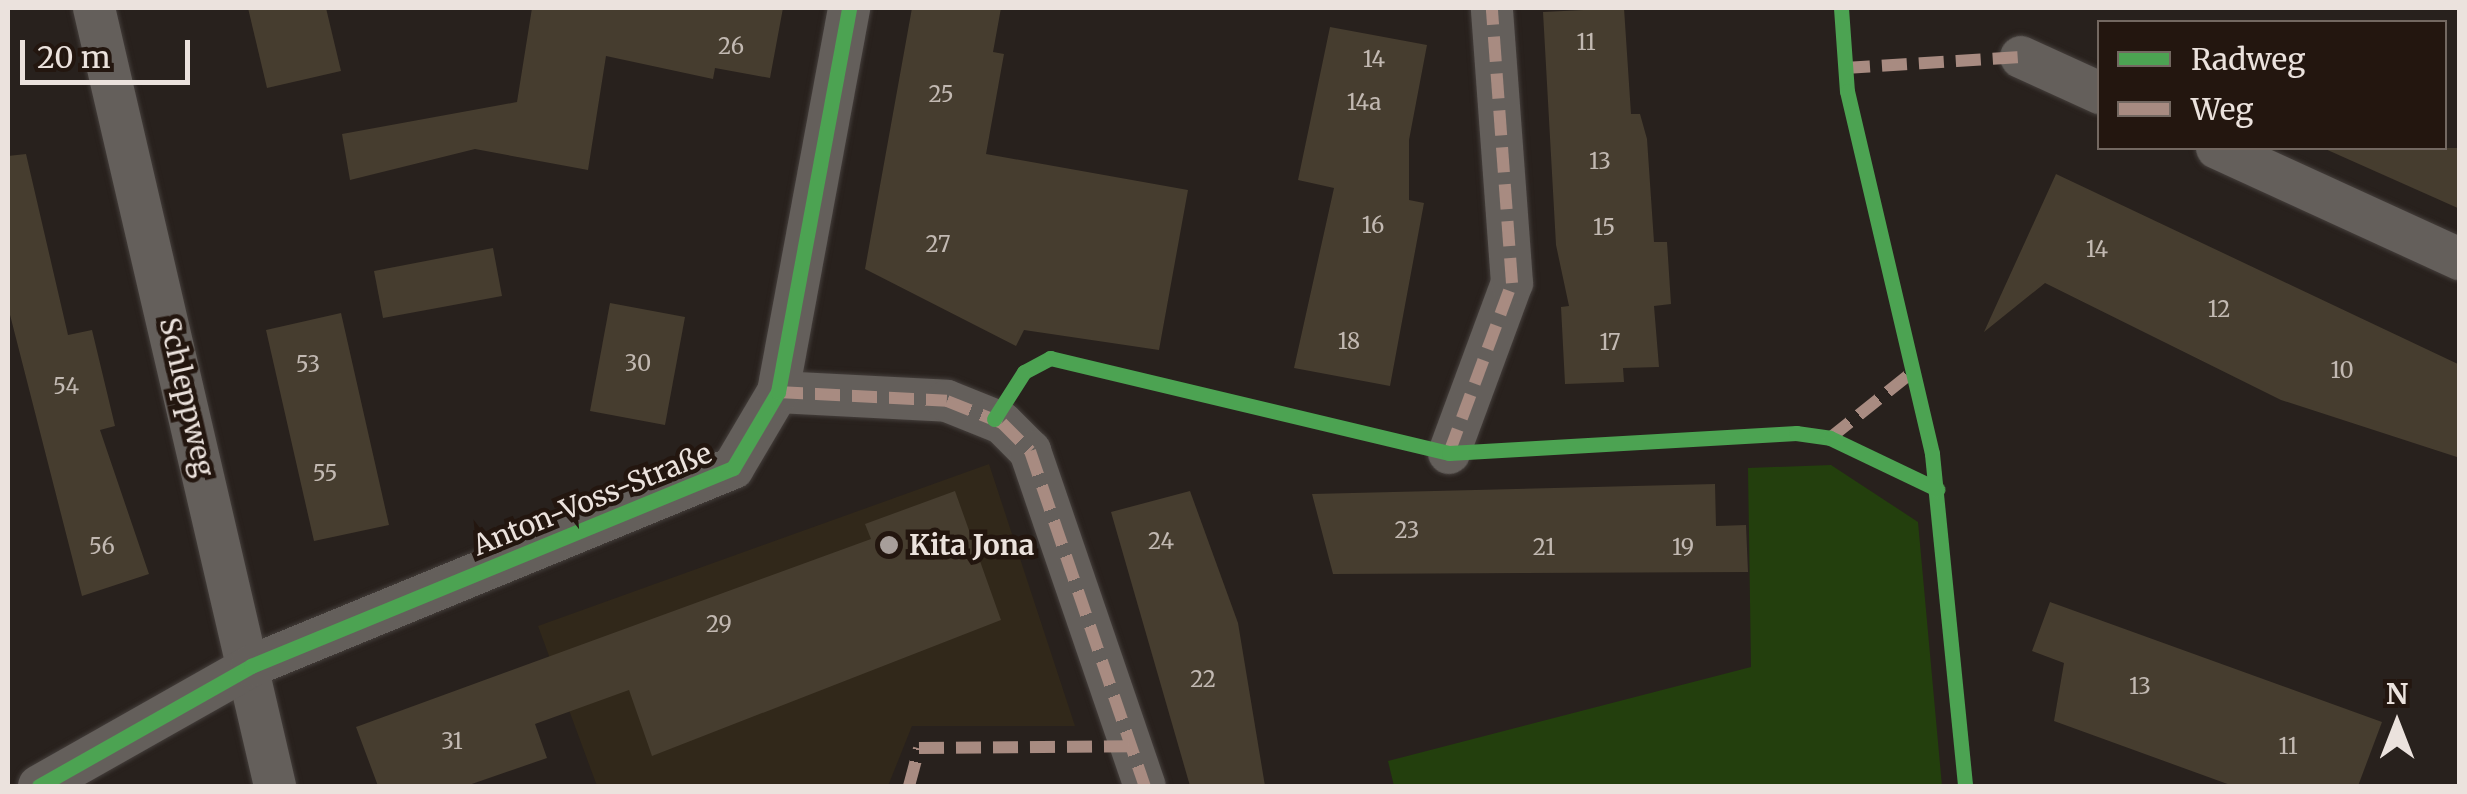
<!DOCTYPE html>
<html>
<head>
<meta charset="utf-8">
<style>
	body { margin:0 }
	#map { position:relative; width:2467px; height:794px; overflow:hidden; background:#28211d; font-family:Merriweather,serif }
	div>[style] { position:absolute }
	.education>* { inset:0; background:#31281a }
	.green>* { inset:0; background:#233f0d }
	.building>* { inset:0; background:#463d2f }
	.roads { filter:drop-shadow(0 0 2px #443e3b) drop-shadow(0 0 2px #443e3b) }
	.street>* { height:42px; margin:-21px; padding:0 21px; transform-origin:21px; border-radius:21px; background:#645f5b }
	.quiet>* { height:12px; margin-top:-6px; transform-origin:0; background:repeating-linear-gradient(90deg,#a88b81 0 25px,transparent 0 37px) }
	.cycleway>* { height:15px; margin:-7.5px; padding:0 7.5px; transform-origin:7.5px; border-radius:7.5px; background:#4ca352 }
	.dots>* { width:28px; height:28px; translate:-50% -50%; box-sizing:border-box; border:5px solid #23160f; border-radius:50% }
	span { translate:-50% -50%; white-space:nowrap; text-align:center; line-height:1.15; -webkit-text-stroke:9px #23160f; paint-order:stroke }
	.number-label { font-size:22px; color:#c2b9b2 }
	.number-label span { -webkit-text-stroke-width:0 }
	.street-label { font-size:28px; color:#ebe2dd }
	.poi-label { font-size:28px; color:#ebe2dd; font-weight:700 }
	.left { translate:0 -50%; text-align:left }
	.frame { position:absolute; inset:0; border:10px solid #ebe2dd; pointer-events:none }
	.legend { position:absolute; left:2097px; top:20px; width:350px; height:130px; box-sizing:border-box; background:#23160f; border:2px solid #736861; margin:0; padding:12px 18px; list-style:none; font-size:30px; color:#ebe2dd }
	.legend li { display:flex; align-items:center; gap:20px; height:50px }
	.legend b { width:50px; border:2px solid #736861 }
	.north { position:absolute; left:2347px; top:674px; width:100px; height:100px; -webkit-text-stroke:8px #23160f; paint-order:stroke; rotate:0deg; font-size:28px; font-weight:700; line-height:40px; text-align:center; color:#ebe2dd }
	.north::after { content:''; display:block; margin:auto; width:35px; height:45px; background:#ebe2dd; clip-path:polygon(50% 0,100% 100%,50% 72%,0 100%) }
	.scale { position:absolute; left:20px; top:40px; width:170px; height:45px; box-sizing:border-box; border:5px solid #ebe2dd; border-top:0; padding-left:12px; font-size:30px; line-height:35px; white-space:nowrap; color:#ebe2dd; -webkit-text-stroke:8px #23160f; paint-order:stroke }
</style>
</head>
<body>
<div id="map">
	<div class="education">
		<i style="clip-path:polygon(989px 464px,1075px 726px,912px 726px,888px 786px,597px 786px,538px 626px)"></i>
	</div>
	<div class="green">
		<i style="clip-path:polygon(1831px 465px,1918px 522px,1942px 786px,1394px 786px,1388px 761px,1751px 667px,1748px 468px)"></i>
	</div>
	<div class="building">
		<i style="clip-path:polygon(248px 8px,326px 8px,341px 71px,267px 88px)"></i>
		<i style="clip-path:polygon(532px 8px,783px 8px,770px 78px,715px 68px,713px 79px,606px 56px,588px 170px,475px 149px,350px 180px,342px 134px,517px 102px)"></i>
		<i style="clip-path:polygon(912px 8px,1001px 8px,993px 52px,1004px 54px,986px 154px,1188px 190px,1159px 350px,1024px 330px,1016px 346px,865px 269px)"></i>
		<i style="clip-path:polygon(1624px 8px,1631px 114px,1640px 114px,1647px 139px,1654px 242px,1667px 242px,1671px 304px,1654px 306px,1659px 367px,1623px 368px,1624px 382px,1565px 384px,1561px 307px,1569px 306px,1556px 245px,1543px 12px)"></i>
		<i style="clip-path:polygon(1330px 27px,1427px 45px,1409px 140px,1409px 200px,1424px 203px,1390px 386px,1294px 368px,1334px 188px,1298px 180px)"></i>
		<i style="clip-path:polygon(2323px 148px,2460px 148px,2460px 209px)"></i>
		<i style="clip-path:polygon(26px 154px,68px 335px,92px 330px,115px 426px,100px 430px,149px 574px,82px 596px,8px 307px,8px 156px)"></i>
		<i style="clip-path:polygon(2056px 174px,2460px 365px,2460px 458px,2281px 400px,2045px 283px,1984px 332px)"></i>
		<i style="clip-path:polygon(493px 248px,502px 296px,383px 318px,374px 271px)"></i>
		<i style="clip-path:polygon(610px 303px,685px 317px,665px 425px,590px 411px)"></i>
		<i style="clip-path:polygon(341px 313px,389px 525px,314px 541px,266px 330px)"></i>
		<i style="clip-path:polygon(1715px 484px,1716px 526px,1746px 525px,1748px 572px,1333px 574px,1312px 494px)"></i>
		<i style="clip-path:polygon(955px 491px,1001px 620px,652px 756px,629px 690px,535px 724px,547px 758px,466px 786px,378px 786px,356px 727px,871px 539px,865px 524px)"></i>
		<i style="clip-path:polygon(1190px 491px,1238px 623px,1265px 786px,1190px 786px,1111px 512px)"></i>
		<i style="clip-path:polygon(2050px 602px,2382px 722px,2358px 786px,2233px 786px,2054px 721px,2064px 663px,2032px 651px)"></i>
	</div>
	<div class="roads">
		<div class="street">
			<i style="left:94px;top:8px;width:799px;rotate:76.9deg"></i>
			<i style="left:2021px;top:57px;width:87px;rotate:24.5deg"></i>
			<i style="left:2217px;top:148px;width:267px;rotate:24.6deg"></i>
			<i style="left:778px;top:392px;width:169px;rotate:3deg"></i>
			<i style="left:947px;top:401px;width:59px;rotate:21.8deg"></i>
			<i style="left:1002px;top:423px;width:40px;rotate:45deg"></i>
			<i style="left:1030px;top:451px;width:354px;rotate:71.1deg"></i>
			<i style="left:1449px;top:453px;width:181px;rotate:-69.7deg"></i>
			<i style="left:1512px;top:283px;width:276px;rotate:-94.2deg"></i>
			<i style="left:39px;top:786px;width:244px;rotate:-29.5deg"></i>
			<i style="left:251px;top:666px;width:521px;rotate:-22.33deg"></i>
			<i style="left:733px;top:468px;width:88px;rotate:-59.4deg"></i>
			<i style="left:778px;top:392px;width:391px;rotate:-79.5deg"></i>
		</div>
	</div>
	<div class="quiet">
		<i style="left:1845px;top:68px;width:176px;rotate:-3.6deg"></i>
		<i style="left:778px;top:392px;width:169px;rotate:3deg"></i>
		<i style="left:947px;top:401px;width:59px;rotate:21.8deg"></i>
		<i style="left:1002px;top:423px;width:40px;rotate:45deg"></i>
		<i style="left:1030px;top:451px;width:354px;rotate:71.1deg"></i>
		<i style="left:1830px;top:438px;width:109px;rotate:-38.7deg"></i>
		<i style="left:1449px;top:453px;width:181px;rotate:-69.7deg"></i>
		<i style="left:1512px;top:283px;width:276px;rotate:-94.2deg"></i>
		<i style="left:909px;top:786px;width:39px;rotate:-75deg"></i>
		<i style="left:919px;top:748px;width:214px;rotate:-0.5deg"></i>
	</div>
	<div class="cycleway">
		<i style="left:1841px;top:8px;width:83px;rotate:85.9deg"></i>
		<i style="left:1847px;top:91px;width:373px;rotate:76.8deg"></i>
		<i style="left:1932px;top:454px;width:334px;rotate:84.3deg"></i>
		<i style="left:994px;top:419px;width:56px;rotate:-57.4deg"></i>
		<i style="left:1024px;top:372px;width:30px;rotate:-28deg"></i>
		<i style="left:1050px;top:358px;width:410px;rotate:13.4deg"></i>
		<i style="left:1449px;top:453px;width:348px;rotate:-3.3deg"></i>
		<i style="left:1796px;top:433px;width:34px;rotate:8deg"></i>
		<i style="left:1830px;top:438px;width:119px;rotate:25.5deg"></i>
		<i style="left:39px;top:786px;width:244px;rotate:-29.5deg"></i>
		<i style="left:251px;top:666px;width:521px;rotate:-22.33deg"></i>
		<i style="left:733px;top:468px;width:88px;rotate:-59.4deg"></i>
		<i style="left:778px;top:392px;width:391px;rotate:-79.5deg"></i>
	</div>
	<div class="dots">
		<i style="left:889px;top:545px;background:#a79e9a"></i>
	</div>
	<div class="number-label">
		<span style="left:1586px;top:43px">11</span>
		<span style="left:731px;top:47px">26</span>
		<span style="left:1374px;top:60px">14</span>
		<span style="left:941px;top:95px">25</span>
		<span style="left:1364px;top:103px">14a</span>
		<span style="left:1600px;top:162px">13</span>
		<span style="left:1373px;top:226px">16</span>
		<span style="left:1604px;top:228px">15</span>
		<span style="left:938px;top:245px">27</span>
		<span style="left:2097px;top:250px">14</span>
		<span style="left:2219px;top:310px">12</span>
		<span style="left:1349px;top:342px">18</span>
		<span style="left:1610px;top:343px">17</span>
		<span style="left:638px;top:364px">30</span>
		<span style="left:308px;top:365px">53</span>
		<span style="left:2342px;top:371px">10</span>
		<span style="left:66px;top:387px">54</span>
		<span style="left:325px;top:474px">55</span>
		<span style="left:1407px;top:531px">23</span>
		<span style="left:1161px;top:542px">24</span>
		<span style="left:102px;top:547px">56</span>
		<span style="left:1544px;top:548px">21</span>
		<span style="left:1683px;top:548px">19</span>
		<span style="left:719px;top:625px">29</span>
		<span style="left:1203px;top:680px">22</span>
		<span style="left:2140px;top:687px">13</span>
		<span style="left:452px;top:742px">31</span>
		<span style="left:2288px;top:747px">11</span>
	</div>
	<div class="street-label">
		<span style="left:187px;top:397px;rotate:77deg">Schleppweg</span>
		<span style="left:592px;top:499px;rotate:-22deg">Anton-Voss-Straße</span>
	</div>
	<div class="poi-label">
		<span class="left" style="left:909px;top:545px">Kita Jona</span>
	</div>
	<div class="frame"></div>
	<ul class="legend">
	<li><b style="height:12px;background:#4ca352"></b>Radweg</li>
	<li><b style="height:12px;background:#a88b81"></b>Weg</li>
	</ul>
	<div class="north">N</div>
	<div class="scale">20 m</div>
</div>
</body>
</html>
